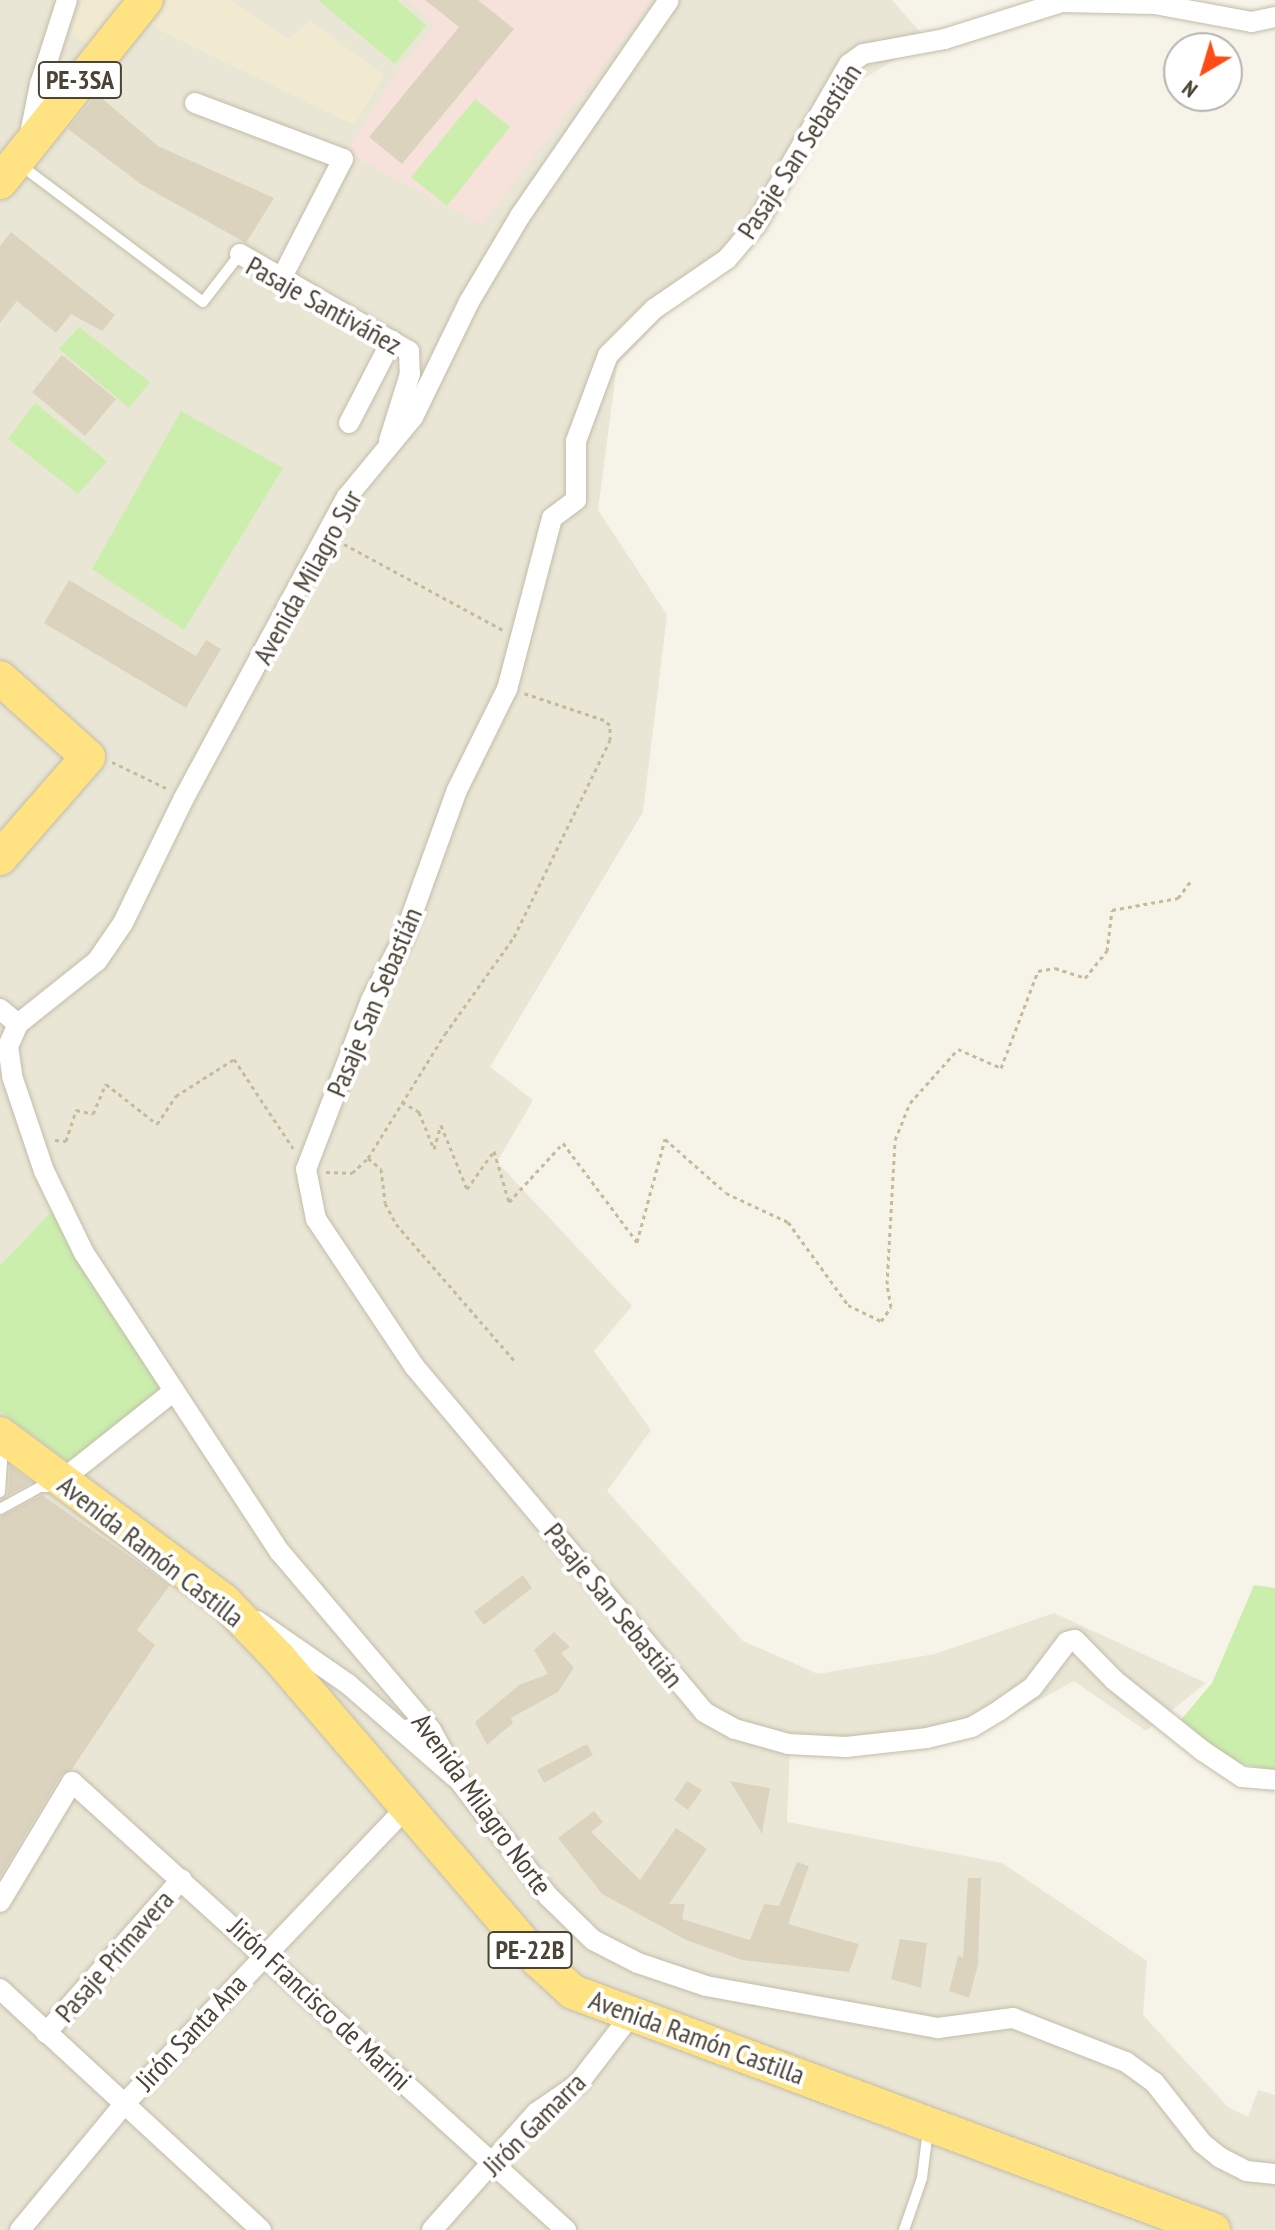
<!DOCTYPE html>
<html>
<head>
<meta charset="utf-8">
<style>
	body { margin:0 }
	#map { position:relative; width:1275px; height:2230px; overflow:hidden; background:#f6f3e8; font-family:"PT Sans Narrow",sans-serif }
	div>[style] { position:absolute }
	.residential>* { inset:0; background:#eae6d6 }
	.education>* { inset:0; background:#f1ead1 }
	.medical>* { inset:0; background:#f7e1db }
	.green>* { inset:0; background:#cbeead }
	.building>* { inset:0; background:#dcd3bf }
	.path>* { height:3px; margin-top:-1.5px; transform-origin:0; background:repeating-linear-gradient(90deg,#c6ba99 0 4px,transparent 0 8px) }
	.roads { filter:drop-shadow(0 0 2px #c3bca9) drop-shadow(0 0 2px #c3bca9) }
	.service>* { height:10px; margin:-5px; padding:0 5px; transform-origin:5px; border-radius:5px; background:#fff }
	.minor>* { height:20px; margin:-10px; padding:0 10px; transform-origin:10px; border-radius:10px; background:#fff }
	.trunk>* { height:34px; margin:-17px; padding:0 17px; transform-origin:17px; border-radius:17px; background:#ffe281 }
	span { translate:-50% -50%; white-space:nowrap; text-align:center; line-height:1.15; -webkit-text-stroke:8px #fff; paint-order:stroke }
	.shield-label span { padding:2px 6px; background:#fff; border:2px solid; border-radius:6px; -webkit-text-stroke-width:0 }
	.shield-label { font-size:26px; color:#4a4436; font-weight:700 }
	.street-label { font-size:28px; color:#4a4436 }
	.north { position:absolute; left:1163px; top:32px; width:80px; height:80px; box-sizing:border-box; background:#fff; border:2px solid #b7b4af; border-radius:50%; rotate:218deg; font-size:22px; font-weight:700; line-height:32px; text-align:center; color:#4a4436 }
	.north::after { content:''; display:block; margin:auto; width:28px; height:36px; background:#ff4c16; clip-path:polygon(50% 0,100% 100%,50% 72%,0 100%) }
</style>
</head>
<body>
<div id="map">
	<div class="residential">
		<i style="clip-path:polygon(0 0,892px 0,927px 40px,810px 111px,728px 250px,617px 365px,598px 510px,667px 615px,643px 812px,490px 1067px,533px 1100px,497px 1162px,632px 1306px,594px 1351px,651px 1430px,607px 1491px,743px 1641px,818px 1674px,935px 1654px,1054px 1613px,1206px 1683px,1146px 1731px,1074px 1681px,982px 1731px,790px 1746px,787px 1822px,1002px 1863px,1147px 1961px,1143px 2015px,1228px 2107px,1248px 2117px,1258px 2090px,1275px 2095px,1275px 2230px,0 2230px)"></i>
	</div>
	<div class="education">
		<i style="clip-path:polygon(82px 0,138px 0,98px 51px,71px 34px)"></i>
		<i style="clip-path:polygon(167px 0,230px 0,288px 39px,310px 21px,384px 75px,354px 125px,149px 25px)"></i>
	</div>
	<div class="medical">
		<i style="clip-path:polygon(408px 0,653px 0,482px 225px,346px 152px,392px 79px,436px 24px)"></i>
	</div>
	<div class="green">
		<i style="clip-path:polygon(318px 0,397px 0,426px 25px,395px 64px)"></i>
		<i style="clip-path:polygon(475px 99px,510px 127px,447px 206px,411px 177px)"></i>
		<i style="clip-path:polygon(79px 327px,150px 382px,129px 408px,59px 349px)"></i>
		<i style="clip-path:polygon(35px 403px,107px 461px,78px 494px,8px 439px)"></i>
		<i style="clip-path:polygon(181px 411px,283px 468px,184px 630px,92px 569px)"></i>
		<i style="clip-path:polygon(52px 1211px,164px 1393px,70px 1463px,0 1411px,0 1266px)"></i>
		<i style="clip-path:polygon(1254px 1585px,1275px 1588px,1275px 1771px,1229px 1761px,1179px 1722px,1212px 1683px)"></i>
	</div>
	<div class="building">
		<i style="clip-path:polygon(425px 0,478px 0,514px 29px,402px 164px,369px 137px,459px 27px)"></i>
		<i style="clip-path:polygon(97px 94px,158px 146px,274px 198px,246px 243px,142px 185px,68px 129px)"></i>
		<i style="clip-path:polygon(11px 232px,115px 315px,102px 331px,71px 314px,56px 333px,17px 301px,0 323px,0 246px)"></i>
		<i style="clip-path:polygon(62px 355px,116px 399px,85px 436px,32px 392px)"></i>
		<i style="clip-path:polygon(69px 580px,196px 656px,206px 640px,221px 649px,186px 708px,44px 623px)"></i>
		<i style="clip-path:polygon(10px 1466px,32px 1482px,7px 1496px,8px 1493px)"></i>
		<i style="clip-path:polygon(42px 1495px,170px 1585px,137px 1630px,155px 1645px,72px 1769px,61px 1775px,0 1877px,0 1517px)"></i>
		<i style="clip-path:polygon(523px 1575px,532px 1588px,484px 1625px,474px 1612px)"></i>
		<i style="clip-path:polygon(554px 1632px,570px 1647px,561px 1653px,574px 1668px,558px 1692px,511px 1718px,513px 1723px,487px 1745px,475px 1722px,519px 1685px,548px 1674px,534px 1650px)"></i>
		<i style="clip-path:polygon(587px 1744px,593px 1755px,544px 1783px,537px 1770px)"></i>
		<i style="clip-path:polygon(687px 1781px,702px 1790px,688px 1810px,674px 1800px)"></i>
		<i style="clip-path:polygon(730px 1781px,770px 1788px,762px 1834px)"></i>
		<i style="clip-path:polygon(594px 1811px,603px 1822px,591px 1832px,640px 1880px,676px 1828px,707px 1849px,669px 1904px,685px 1904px,682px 1919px,750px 1940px,764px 1904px,779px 1906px,797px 1862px,809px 1866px,788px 1924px,859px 1944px,849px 1972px,742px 1960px,686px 1940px,602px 1894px,558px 1838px)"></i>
		<i style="clip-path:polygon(968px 1878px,981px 1878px,978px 1965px,969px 1998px,949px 1991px,958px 1956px,963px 1957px)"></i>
		<i style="clip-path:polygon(900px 1939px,927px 1943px,921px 1988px,891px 1979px)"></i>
	</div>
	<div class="path">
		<i style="left:344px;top:544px;width:181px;rotate:28.4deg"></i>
		<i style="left:112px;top:762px;width:60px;rotate:25.7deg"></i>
		<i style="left:402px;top:1102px;width:20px;rotate:30deg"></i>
		<i style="left:419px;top:1112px;width:40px;rotate:68deg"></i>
		<i style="left:434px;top:1149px;width:25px;rotate:-74deg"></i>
		<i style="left:441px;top:1125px;width:69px;rotate:67.9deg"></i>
		<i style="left:467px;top:1189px;width:47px;rotate:-54.6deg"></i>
		<i style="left:494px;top:1151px;width:53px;rotate:73.6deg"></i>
		<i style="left:509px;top:1202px;width:80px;rotate:-47.5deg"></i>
		<i style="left:563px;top:1143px;width:124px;rotate:53.2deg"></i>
		<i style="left:637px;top:1242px;width:107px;rotate:-74.8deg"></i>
		<i style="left:665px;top:1139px;width:81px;rotate:41.5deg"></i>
		<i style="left:726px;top:1193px;width:68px;rotate:25.1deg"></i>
		<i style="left:788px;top:1222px;width:102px;rotate:54.1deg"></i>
		<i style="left:848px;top:1305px;width:37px;rotate:26deg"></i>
		<i style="left:881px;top:1321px;width:17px;rotate:-54deg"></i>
		<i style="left:891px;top:1307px;width:23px;rotate:-100deg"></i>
		<i style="left:887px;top:1284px;width:144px;rotate:-86.8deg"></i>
		<i style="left:895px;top:1140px;width:40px;rotate:-68deg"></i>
		<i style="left:910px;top:1103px;width:72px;rotate:-48.4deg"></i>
		<i style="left:958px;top:1049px;width:47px;rotate:23.8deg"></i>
		<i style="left:1001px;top:1068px;width:104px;rotate:-69.1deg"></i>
		<i style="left:1038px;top:971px;width:17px;rotate:-10deg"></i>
		<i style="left:1055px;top:968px;width:32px;rotate:18deg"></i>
		<i style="left:1085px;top:978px;width:35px;rotate:-51deg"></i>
		<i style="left:1107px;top:951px;width:41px;rotate:-83deg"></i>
		<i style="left:1112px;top:910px;width:67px;rotate:-10.3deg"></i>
		<i style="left:1178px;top:898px;width:21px;rotate:-53deg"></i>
		<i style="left:55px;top:1140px;width:11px;rotate:5deg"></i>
		<i style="left:66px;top:1141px;width:33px;rotate:-72deg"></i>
		<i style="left:76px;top:1110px;width:17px;rotate:13deg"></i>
		<i style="left:93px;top:1114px;width:33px;rotate:-67deg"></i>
		<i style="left:106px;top:1084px;width:65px;rotate:38.1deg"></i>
		<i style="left:157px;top:1124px;width:34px;rotate:-56deg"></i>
		<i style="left:176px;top:1096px;width:69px;rotate:-32.5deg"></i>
		<i style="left:234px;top:1059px;width:107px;rotate:56.5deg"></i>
		<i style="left:368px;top:1158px;width:17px;rotate:40deg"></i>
		<i style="left:381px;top:1169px;width:34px;rotate:83deg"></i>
		<i style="left:385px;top:1203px;width:24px;rotate:62deg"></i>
		<i style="left:396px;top:1224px;width:180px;rotate:49.1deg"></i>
		<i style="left:326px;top:1172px;width:26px;rotate:2deg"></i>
		<i style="left:352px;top:1173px;width:22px;rotate:-43deg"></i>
		<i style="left:368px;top:1158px;width:146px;rotate:-58.2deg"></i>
		<i style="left:445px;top:1034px;width:119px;rotate:-54.6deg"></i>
		<i style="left:514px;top:937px;width:219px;rotate:-64deg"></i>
		<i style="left:610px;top:740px;width:15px;rotate:-90deg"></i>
		<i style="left:610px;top:725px;width:8px;rotate:-140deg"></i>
		<i style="left:604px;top:720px;width:84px;rotate:-161.4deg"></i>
	</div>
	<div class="roads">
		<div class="service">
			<i style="left:19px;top:164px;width:230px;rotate:36.9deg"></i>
			<i style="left:203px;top:302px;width:61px;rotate:-52.4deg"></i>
			<i style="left:0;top:1492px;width:46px;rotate:-86.3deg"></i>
			<i style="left:0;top:1509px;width:46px;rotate:-28.8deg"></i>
			<i style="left:40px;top:1487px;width:15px"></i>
			<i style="left:904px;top:2230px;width:55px;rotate:-70.9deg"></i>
			<i style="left:922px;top:2178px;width:48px;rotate:-82.9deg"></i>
		</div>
		<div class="minor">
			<i style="left:1275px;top:17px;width:24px;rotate:168deg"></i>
			<i style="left:1252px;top:22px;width:99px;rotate:-169.5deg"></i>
			<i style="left:1155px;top:4px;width:93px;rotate:-178.8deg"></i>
			<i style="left:1062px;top:2px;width:123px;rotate:162.5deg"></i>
			<i style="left:945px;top:39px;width:83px;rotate:169.6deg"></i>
			<i style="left:863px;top:54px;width:17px;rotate:144deg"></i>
			<i style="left:849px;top:64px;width:186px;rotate:120deg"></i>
			<i style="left:756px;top:225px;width:45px;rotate:130.5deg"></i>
			<i style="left:727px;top:259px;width:88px;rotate:145.6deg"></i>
			<i style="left:654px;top:309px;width:65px;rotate:135deg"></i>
			<i style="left:608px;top:355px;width:92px;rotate:110.4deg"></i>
			<i style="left:576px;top:441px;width:59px;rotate:90deg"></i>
			<i style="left:576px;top:500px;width:30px;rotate:143deg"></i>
			<i style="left:552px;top:518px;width:177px;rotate:104.7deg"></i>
			<i style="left:507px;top:689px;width:113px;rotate:116.3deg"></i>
			<i style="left:457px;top:790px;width:158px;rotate:109.9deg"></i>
			<i style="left:403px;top:939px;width:69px;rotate:117.7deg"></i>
			<i style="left:371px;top:1000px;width:181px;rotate:111deg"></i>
			<i style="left:306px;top:1169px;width:51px;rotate:78.7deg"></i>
			<i style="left:316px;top:1219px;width:177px;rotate:56.3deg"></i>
			<i style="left:414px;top:1366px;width:451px;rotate:50deg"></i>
			<i style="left:704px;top:1712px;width:35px;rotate:29deg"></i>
			<i style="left:735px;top:1729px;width:55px;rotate:15.8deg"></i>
			<i style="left:788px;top:1744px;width:58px;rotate:3deg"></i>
			<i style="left:846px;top:1747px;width:81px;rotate:-6.3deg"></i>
			<i style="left:927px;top:1738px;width:46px;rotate:-13.7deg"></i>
			<i style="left:972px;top:1727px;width:33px;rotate:-31deg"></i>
			<i style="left:1000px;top:1710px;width:39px;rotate:-35deg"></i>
			<i style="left:1032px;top:1688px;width:58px;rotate:-52.7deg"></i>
			<i style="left:1067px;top:1642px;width:8px;rotate:-14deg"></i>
			<i style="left:1075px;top:1640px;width:56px;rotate:45.7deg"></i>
			<i style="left:1114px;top:1680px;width:114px;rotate:38.6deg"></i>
			<i style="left:1203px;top:1751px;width:47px;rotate:33.7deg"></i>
			<i style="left:1242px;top:1777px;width:33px;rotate:5deg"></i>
			<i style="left:195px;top:103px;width:158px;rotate:20.7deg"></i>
			<i style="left:343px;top:159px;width:137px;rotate:117.3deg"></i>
			<i style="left:29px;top:139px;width:56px;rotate:-78.7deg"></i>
			<i style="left:40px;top:84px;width:88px;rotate:-72.2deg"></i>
			<i style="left:240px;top:254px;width:195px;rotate:29.9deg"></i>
			<i style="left:409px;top:351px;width:23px;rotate:88deg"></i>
			<i style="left:410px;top:374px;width:70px;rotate:107.4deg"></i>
			<i style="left:349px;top:423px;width:93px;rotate:-62.6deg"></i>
			<i style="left:0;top:1009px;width:23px;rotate:40deg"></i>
			<i style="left:18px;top:1024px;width:24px;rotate:114deg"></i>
			<i style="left:8px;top:1046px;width:30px;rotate:82deg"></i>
			<i style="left:12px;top:1076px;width:100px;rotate:71.4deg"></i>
			<i style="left:44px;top:1171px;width:91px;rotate:64deg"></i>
			<i style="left:84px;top:1253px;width:358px;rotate:56.8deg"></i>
			<i style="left:280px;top:1552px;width:233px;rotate:49.7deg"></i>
			<i style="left:431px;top:1730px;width:56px;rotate:61.1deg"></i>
			<i style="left:458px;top:1779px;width:149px;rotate:52.4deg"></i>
			<i style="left:549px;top:1897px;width:62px;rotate:44.3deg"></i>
			<i style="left:593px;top:1940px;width:51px;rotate:27.1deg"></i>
			<i style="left:638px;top:1963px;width:72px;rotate:18.7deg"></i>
			<i style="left:706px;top:1986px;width:236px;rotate:10.3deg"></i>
			<i style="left:938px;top:2028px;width:76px;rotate:-7.6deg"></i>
			<i style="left:1013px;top:2018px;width:121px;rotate:21.3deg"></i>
			<i style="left:1126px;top:2062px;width:34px;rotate:36deg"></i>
			<i style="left:1154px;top:2082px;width:78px;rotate:51.8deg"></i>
			<i style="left:1202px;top:2143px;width:22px;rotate:39deg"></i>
			<i style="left:1219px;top:2157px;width:30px;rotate:27deg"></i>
			<i style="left:1246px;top:2171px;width:29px;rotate:6deg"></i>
			<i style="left:18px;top:1024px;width:101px;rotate:-38.6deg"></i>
			<i style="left:97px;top:961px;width:46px;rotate:-55.6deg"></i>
			<i style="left:123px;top:923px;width:139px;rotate:-64deg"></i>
			<i style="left:184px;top:798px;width:342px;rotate:-61.6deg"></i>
			<i style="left:347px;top:497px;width:104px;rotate:-50.5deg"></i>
			<i style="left:413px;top:417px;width:128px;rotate:-64deg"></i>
			<i style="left:469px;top:302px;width:100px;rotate:-59.3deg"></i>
			<i style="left:520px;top:216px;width:262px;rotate:-55.4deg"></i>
			<i style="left:62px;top:1480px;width:143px;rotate:-38.5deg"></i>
			<i style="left:257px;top:1621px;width:111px;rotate:34.7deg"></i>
			<i style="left:348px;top:1684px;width:142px;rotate:41deg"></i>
			<i style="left:0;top:1902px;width:140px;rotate:-59deg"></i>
			<i style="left:72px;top:1782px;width:667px;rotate:42.2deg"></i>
			<i style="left:0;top:1989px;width:355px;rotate:42.7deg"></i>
			<i style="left:46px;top:2033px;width:205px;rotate:-48.6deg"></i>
			<i style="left:20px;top:2230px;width:166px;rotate:-50.4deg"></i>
			<i style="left:126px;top:2102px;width:406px;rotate:-46.4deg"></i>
			<i style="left:432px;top:2230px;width:157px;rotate:-48.4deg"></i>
			<i style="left:536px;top:2113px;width:51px;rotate:-34.6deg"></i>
			<i style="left:578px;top:2084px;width:87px;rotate:-52.5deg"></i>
		</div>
		<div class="trunk">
			<i style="left:0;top:182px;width:233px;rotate:-51.3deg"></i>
			<i style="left:0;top:678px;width:118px;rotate:41.9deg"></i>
			<i style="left:88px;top:757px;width:134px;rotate:131.1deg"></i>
			<i style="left:0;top:1434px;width:279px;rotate:36.7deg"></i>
			<i style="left:224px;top:1601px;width:79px;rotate:46deg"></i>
			<i style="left:279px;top:1658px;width:399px;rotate:49.4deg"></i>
			<i style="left:539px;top:1961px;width:46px;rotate:42.4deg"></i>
			<i style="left:573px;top:1992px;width:683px;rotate:20.4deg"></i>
		</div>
	</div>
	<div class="shield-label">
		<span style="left:80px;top:80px">PE-3SA</span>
		<span style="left:530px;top:1950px">PE-22B</span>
	</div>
	<div class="street-label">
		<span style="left:799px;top:151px;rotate:-57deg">Pasaje San Sebastián</span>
		<span style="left:324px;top:305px;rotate:29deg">Pasaje Santiváñez</span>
		<span style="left:307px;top:577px;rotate:-61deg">Avenida Milagro Sur</span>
		<span style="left:374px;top:1002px;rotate:-67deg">Pasaje San Sebastián</span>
		<span style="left:151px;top:1551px;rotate:38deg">Avenida Ramón Castilla</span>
		<span style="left:614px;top:1605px;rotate:51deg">Pasaje San Sebastián</span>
		<span style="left:482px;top:1804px;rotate:54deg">Avenida Milagro Norte</span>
		<span style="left:114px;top:1956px;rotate:-49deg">Pasaje Primavera</span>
		<span style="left:320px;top:2004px;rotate:43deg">Jirón Francisco de Marini</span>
		<span style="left:191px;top:2032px;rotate:-47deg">Jirón Santa Ana</span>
		<span style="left:697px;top:2037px;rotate:20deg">Avenida Ramón Castilla</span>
		<span style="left:534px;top:2124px;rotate:-45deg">Jirón Gamarra</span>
	</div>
	<div class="north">N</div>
</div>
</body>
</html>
